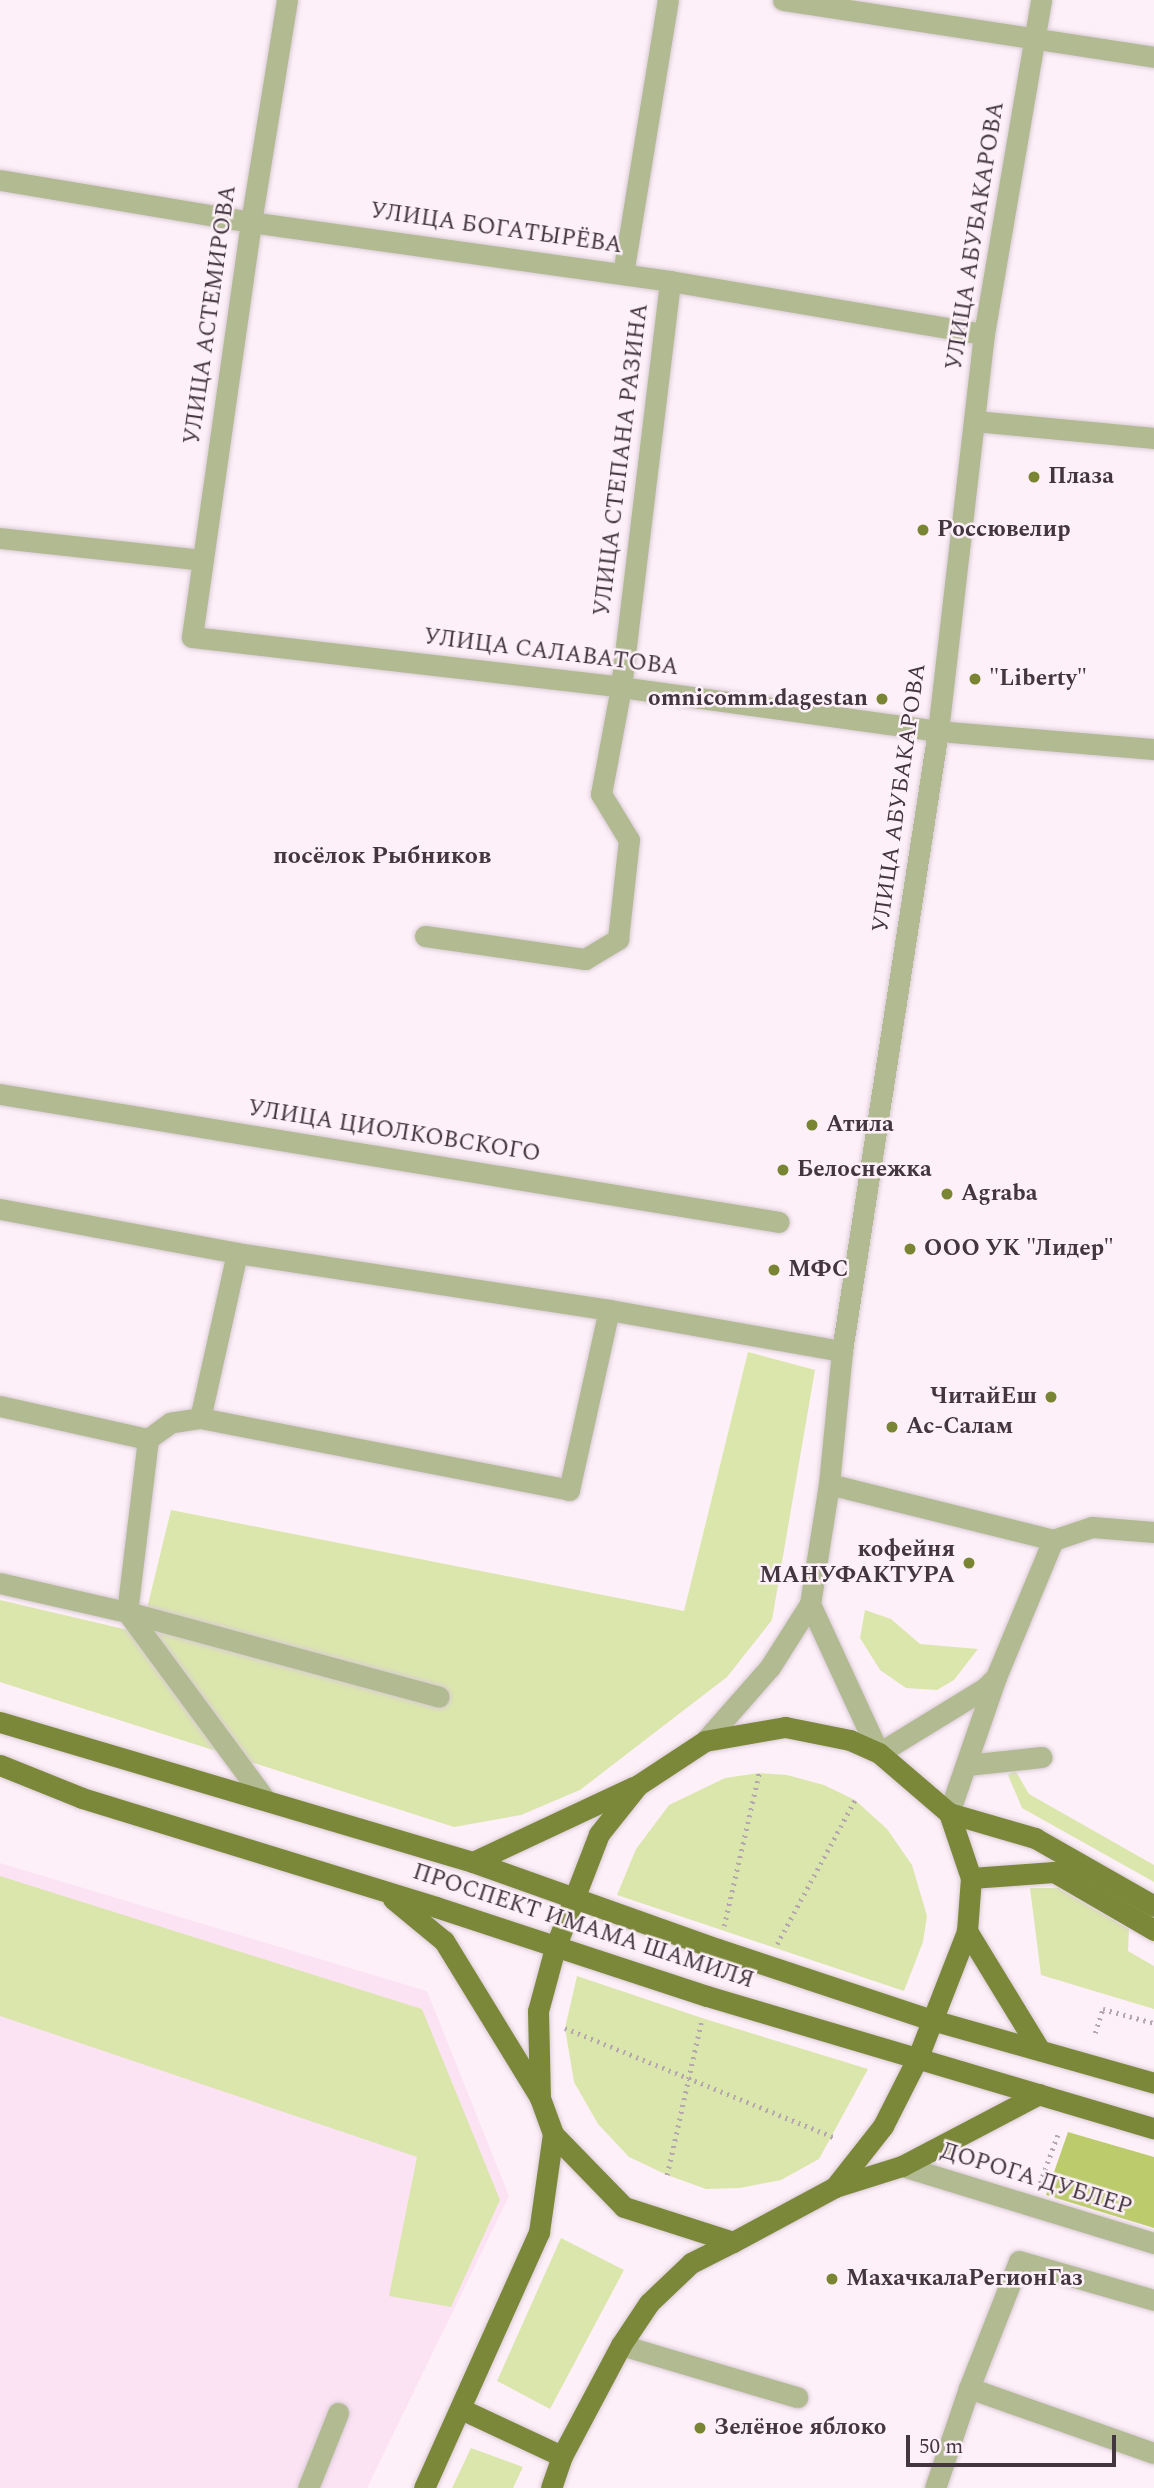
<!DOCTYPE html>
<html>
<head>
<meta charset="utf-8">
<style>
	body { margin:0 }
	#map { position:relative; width:1154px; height:2488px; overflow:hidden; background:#fef0f9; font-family:Spectral,serif }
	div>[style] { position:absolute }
	.built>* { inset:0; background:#fce3f4 }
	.green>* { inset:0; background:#dbe6ad }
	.forest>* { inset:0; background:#bccc6c }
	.path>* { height:4.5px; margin-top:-2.25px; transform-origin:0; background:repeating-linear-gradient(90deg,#b5a7b0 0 2px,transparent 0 7px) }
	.roads { filter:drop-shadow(0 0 2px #d9cbd4) drop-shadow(0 0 2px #d9cbd4) }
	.minor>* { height:21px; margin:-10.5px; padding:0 10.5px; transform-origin:10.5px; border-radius:10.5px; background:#b2ba92 }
	.major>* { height:21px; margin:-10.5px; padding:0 10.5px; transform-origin:10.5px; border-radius:10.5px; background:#7c8839 }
	.dots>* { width:19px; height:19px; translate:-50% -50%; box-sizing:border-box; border:4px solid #fef0f9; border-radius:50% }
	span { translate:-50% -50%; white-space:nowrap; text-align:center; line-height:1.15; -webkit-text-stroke:5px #fef0f9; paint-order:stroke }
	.street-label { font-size:23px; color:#43363f }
	.poi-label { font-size:23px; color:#43363f; font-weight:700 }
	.left { translate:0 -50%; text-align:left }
	.right { translate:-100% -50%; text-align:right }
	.neighbourhood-label { font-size:24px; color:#43363f; font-weight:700 }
	.scale { position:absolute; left:906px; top:2435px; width:210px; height:32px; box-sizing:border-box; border:4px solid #43363f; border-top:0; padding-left:9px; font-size:21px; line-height:24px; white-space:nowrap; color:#43363f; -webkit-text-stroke:5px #fef0f9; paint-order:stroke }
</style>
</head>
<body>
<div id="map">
	<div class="built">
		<i style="clip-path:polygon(0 1863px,427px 1991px,509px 2196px,367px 2488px,0 2488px)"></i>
	</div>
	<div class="green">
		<i style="clip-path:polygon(748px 1352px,815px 1370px,772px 1620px,727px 1677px,580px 1790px,521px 1815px,454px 1827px,0 1682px,0 1600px,141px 1633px,171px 1510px,684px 1611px)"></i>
		<i style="clip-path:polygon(865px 1610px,891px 1619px,920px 1644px,978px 1649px,954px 1680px,937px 1690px,906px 1688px,880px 1670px,860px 1638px)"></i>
		<i style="clip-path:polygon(1015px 1770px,1029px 1794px,1154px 1865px,1154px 1882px,1022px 1808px,1008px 1775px)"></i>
		<i style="clip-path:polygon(759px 1773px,787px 1775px,824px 1785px,855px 1800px,887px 1829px,912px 1865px,927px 1916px,923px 1942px,904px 1991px,617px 1895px,636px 1849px,669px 1805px,725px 1778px)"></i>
		<i style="clip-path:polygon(0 1876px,422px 2009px,500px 2200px,451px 2307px,389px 2296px,417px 2157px,0 2016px)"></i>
		<i style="clip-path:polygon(1030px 1888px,1058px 1888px,1129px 1929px,1128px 1951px,1154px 1966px,1154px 2009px,1041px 1975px)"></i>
		<i style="clip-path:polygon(577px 1976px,702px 2018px,868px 2069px,819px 2159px,781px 2180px,740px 2188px,706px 2189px,667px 2175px,629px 2157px,598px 2124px,574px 2082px,565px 2028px)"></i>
		<i style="clip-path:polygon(561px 2238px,624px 2270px,550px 2409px,497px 2381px)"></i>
		<i style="clip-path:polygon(471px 2448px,523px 2467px,513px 2488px,452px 2488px)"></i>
	</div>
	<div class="forest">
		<i style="clip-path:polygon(1068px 2132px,1154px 2157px,1154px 2228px,1046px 2195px)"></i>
	</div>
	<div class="path">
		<i style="left:724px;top:1926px;width:157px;rotate:-77.1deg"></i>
		<i style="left:777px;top:1944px;width:164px;rotate:-61.6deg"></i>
		<i style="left:565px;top:2028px;width:290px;rotate:22.1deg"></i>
		<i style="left:1095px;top:2033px;width:25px;rotate:-72deg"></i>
		<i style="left:1103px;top:2009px;width:53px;rotate:15.4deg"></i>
		<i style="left:667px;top:2175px;width:160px;rotate:-77.4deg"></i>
		<i style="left:1040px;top:2183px;width:55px;rotate:-69.9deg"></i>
	</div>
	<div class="roads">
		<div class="minor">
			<i style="left:287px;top:0;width:225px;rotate:99.2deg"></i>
			<i style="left:251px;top:222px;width:419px;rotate:98.1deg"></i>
			<i style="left:192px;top:637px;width:432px;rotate:6.6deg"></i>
			<i style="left:621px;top:687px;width:320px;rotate:7.9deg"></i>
			<i style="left:938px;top:731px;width:217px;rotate:4.8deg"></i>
			<i style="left:783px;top:0;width:375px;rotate:8.7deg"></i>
			<i style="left:0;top:180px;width:254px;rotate:9.5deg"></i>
			<i style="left:251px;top:222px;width:423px;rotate:8deg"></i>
			<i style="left:670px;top:281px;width:318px;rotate:9.6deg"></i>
			<i style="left:623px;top:274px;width:278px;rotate:-80.7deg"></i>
			<i style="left:975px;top:421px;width:180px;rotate:5.4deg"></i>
			<i style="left:0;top:538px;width:204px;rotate:6.2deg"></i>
			<i style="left:425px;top:936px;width:162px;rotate:8.2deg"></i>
			<i style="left:585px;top:959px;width:39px;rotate:-31deg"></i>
			<i style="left:618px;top:939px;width:100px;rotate:-83.7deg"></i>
			<i style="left:629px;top:840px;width:54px;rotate:-121.3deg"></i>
			<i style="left:601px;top:794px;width:109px;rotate:-79.4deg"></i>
			<i style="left:621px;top:687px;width:409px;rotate:-83.1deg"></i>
			<i style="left:0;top:1094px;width:789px;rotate:9.33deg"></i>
			<i style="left:0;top:1209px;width:241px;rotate:10.5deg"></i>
			<i style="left:237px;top:1253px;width:376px;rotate:8.7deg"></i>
			<i style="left:609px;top:1310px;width:237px;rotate:10deg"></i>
			<i style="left:237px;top:1253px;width:169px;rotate:102.6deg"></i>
			<i style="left:200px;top:1418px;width:30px;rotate:171deg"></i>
			<i style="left:170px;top:1423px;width:27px;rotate:144deg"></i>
			<i style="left:148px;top:1439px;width:174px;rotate:96.9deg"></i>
			<i style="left:127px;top:1612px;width:323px;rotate:15.2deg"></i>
			<i style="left:0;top:1406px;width:152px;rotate:12.6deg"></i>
			<i style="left:200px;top:1418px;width:376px;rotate:11deg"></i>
			<i style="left:569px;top:1490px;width:184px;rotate:-77.5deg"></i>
			<i style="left:829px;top:1484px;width:231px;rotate:14deg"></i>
			<i style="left:1053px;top:1540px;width:148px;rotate:112.6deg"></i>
			<i style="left:996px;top:1677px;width:144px;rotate:109.1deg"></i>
			<i style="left:1053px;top:1540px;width:41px;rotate:-18.4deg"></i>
			<i style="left:1092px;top:1527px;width:62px;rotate:4.6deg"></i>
			<i style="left:0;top:1583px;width:130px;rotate:12.9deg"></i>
			<i style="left:127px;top:1612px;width:232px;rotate:53.6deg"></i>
			<i style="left:810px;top:1604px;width:164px;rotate:65.2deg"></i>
			<i style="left:879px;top:1753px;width:124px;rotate:-31.5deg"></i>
			<i style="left:985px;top:1688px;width:16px;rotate:-45deg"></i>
			<i style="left:705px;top:1741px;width:98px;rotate:-48.7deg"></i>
			<i style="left:770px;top:1667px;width:75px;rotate:-57.6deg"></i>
			<i style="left:810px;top:1604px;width:121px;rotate:-81deg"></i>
			<i style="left:829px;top:1484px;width:134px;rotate:-84.4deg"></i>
			<i style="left:842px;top:1351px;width:627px;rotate:-81.2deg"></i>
			<i style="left:938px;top:731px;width:400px;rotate:-83.4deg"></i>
			<i style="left:984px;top:334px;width:339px;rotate:-80.3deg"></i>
			<i style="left:967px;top:1765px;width:75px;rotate:-6.1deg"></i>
			<i style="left:902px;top:2166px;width:264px;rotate:17deg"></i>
			<i style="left:621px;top:2345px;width:184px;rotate:16.5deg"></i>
			<i style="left:969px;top:2388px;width:136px;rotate:-68.5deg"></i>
			<i style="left:1019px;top:2261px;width:141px;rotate:16.1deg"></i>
			<i style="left:308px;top:2488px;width:81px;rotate:-68.2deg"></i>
			<i style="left:935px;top:2488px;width:106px;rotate:-71.2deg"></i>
			<i style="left:969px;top:2388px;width:196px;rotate:19.4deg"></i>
		</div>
		<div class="major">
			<i style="left:0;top:1722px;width:493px;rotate:16.5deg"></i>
			<i style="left:473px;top:1862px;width:260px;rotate:19.6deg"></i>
			<i style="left:718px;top:1949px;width:225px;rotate:18.4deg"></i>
			<i style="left:932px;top:2020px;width:231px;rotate:15.8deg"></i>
			<i style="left:0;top:1765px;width:88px;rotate:21.9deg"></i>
			<i style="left:82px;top:1798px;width:370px;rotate:17.1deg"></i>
			<i style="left:436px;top:1907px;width:285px;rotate:18.2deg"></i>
			<i style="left:707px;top:1996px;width:466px;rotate:16.5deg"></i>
			<i style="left:949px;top:1813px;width:90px;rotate:16.2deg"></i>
			<i style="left:1035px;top:1838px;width:137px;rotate:29.7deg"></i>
			<i style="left:473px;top:1862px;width:177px;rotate:-25.1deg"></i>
			<i style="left:971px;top:1878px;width:83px;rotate:-4.1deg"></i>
			<i style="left:1054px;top:1872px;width:116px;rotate:30.1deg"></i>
			<i style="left:393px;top:1899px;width:66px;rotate:39.5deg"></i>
			<i style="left:444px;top:1941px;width:182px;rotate:58.5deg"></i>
			<i style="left:967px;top:1931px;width:138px;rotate:58.6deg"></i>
			<i style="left:835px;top:2187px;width:70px;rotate:-17.4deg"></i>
			<i style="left:902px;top:2166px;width:155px;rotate:-27.7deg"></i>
			<i style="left:461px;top:2409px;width:111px;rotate:25deg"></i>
			<i style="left:424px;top:2488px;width:281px;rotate:-65.8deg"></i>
			<i style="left:539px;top:2232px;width:99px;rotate:-81.9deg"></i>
			<i style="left:551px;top:2488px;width:34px;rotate:-71deg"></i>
			<i style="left:562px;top:2456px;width:126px;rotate:-62deg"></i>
			<i style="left:621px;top:2345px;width:50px;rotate:-56.3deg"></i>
			<i style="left:649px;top:2303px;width:58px;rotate:-43.6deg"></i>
			<i style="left:691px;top:2263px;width:47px;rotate:-26.6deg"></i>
			<i style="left:733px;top:2242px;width:116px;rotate:-28.3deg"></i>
			<i style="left:835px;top:2187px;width:78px;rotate:-51.8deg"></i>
			<i style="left:883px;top:2126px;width:77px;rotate:-63.1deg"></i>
			<i style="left:918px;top:2057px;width:135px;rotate:-68.7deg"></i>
			<i style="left:967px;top:1931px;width:53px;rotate:-85.7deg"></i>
			<i style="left:971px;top:1878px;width:69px;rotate:-108.7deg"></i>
			<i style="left:949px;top:1813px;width:92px;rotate:-139.4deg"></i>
			<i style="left:879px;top:1753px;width:32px;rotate:-156deg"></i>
			<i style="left:850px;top:1740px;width:66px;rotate:-168.7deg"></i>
			<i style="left:785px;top:1727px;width:81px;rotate:170.1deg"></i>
			<i style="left:705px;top:1741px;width:80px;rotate:146.7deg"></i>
			<i style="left:638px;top:1785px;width:63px;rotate:128.5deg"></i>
			<i style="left:599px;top:1834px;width:122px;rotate:111.1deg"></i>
			<i style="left:555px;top:1948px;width:65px;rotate:105.1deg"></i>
			<i style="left:538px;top:2011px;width:87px;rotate:88.7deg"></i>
			<i style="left:540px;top:2098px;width:38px;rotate:70deg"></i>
			<i style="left:553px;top:2134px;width:102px;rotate:45.8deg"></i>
			<i style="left:624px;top:2207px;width:114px;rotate:17.8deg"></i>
		</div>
	</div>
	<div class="dots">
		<i style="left:1034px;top:477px;background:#798532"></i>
		<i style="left:923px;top:530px;background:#798532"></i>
		<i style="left:975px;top:679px;background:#798532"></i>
		<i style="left:882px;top:699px;background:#798532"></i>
		<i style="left:812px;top:1125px;background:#798532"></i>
		<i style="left:783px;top:1170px;background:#798532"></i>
		<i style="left:947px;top:1194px;background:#798532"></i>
		<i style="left:910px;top:1249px;background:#798532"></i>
		<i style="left:774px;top:1270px;background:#798532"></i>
		<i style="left:1051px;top:1397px;background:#798532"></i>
		<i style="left:892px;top:1427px;background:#798532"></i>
		<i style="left:969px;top:1563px;background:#798532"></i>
		<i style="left:832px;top:2279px;background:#798532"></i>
		<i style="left:700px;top:2428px;background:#798532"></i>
	</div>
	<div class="street-label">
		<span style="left:496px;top:229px;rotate:8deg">УЛИЦА БОГАТЫРЁВА</span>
		<span style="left:976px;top:236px;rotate:-81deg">УЛИЦА АБУБАКАРОВА</span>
		<span style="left:211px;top:315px;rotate:-82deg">УЛИЦА АСТЕМИРОВА</span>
		<span style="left:622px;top:460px;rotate:-83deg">УЛИЦА СТЕПАНА РАЗИНА</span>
		<span style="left:551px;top:653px;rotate:7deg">УЛИЦА САЛАВАТОВА</span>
		<span style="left:900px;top:798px;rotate:-82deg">УЛИЦА АБУБАКАРОВА</span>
		<span style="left:394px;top:1132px;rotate:9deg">УЛИЦА ЦИОЛКОВСКОГО</span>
		<span style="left:583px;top:1927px;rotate:18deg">ПРОСПЕКТ ИМАМА ШАМИЛЯ</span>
		<span style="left:1036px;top:2180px;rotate:17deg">ДОРОГА ДУБЛЕР</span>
	</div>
	<div class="poi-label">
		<span class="left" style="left:1048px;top:477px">Плаза</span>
		<span class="left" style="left:937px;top:530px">Россювелир</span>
		<span class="left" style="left:989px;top:679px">"Liberty"</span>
		<span class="right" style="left:868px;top:699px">omnicomm.dagestan</span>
		<span class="left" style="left:826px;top:1125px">Атила</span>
		<span class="left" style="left:797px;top:1170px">Белоснежка</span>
		<span class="left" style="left:961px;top:1194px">Agraba</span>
		<span class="left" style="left:924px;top:1249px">ООО УК "Лидер"</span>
		<span class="left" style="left:788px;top:1270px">МФС</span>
		<span class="right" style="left:1037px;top:1397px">ЧитайЕш</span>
		<span class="left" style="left:906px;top:1427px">Ас-Салам</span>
		<span class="right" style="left:955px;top:1563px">кофейня<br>МАНУФАКТУРА</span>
		<span class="left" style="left:846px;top:2279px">МахачкалаРегионГаз</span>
		<span class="left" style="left:714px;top:2428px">Зелёное яблоко</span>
	</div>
	<div class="neighbourhood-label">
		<span style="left:382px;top:857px">посёлок Рыбников</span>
	</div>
	<div class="scale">50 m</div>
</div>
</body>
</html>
